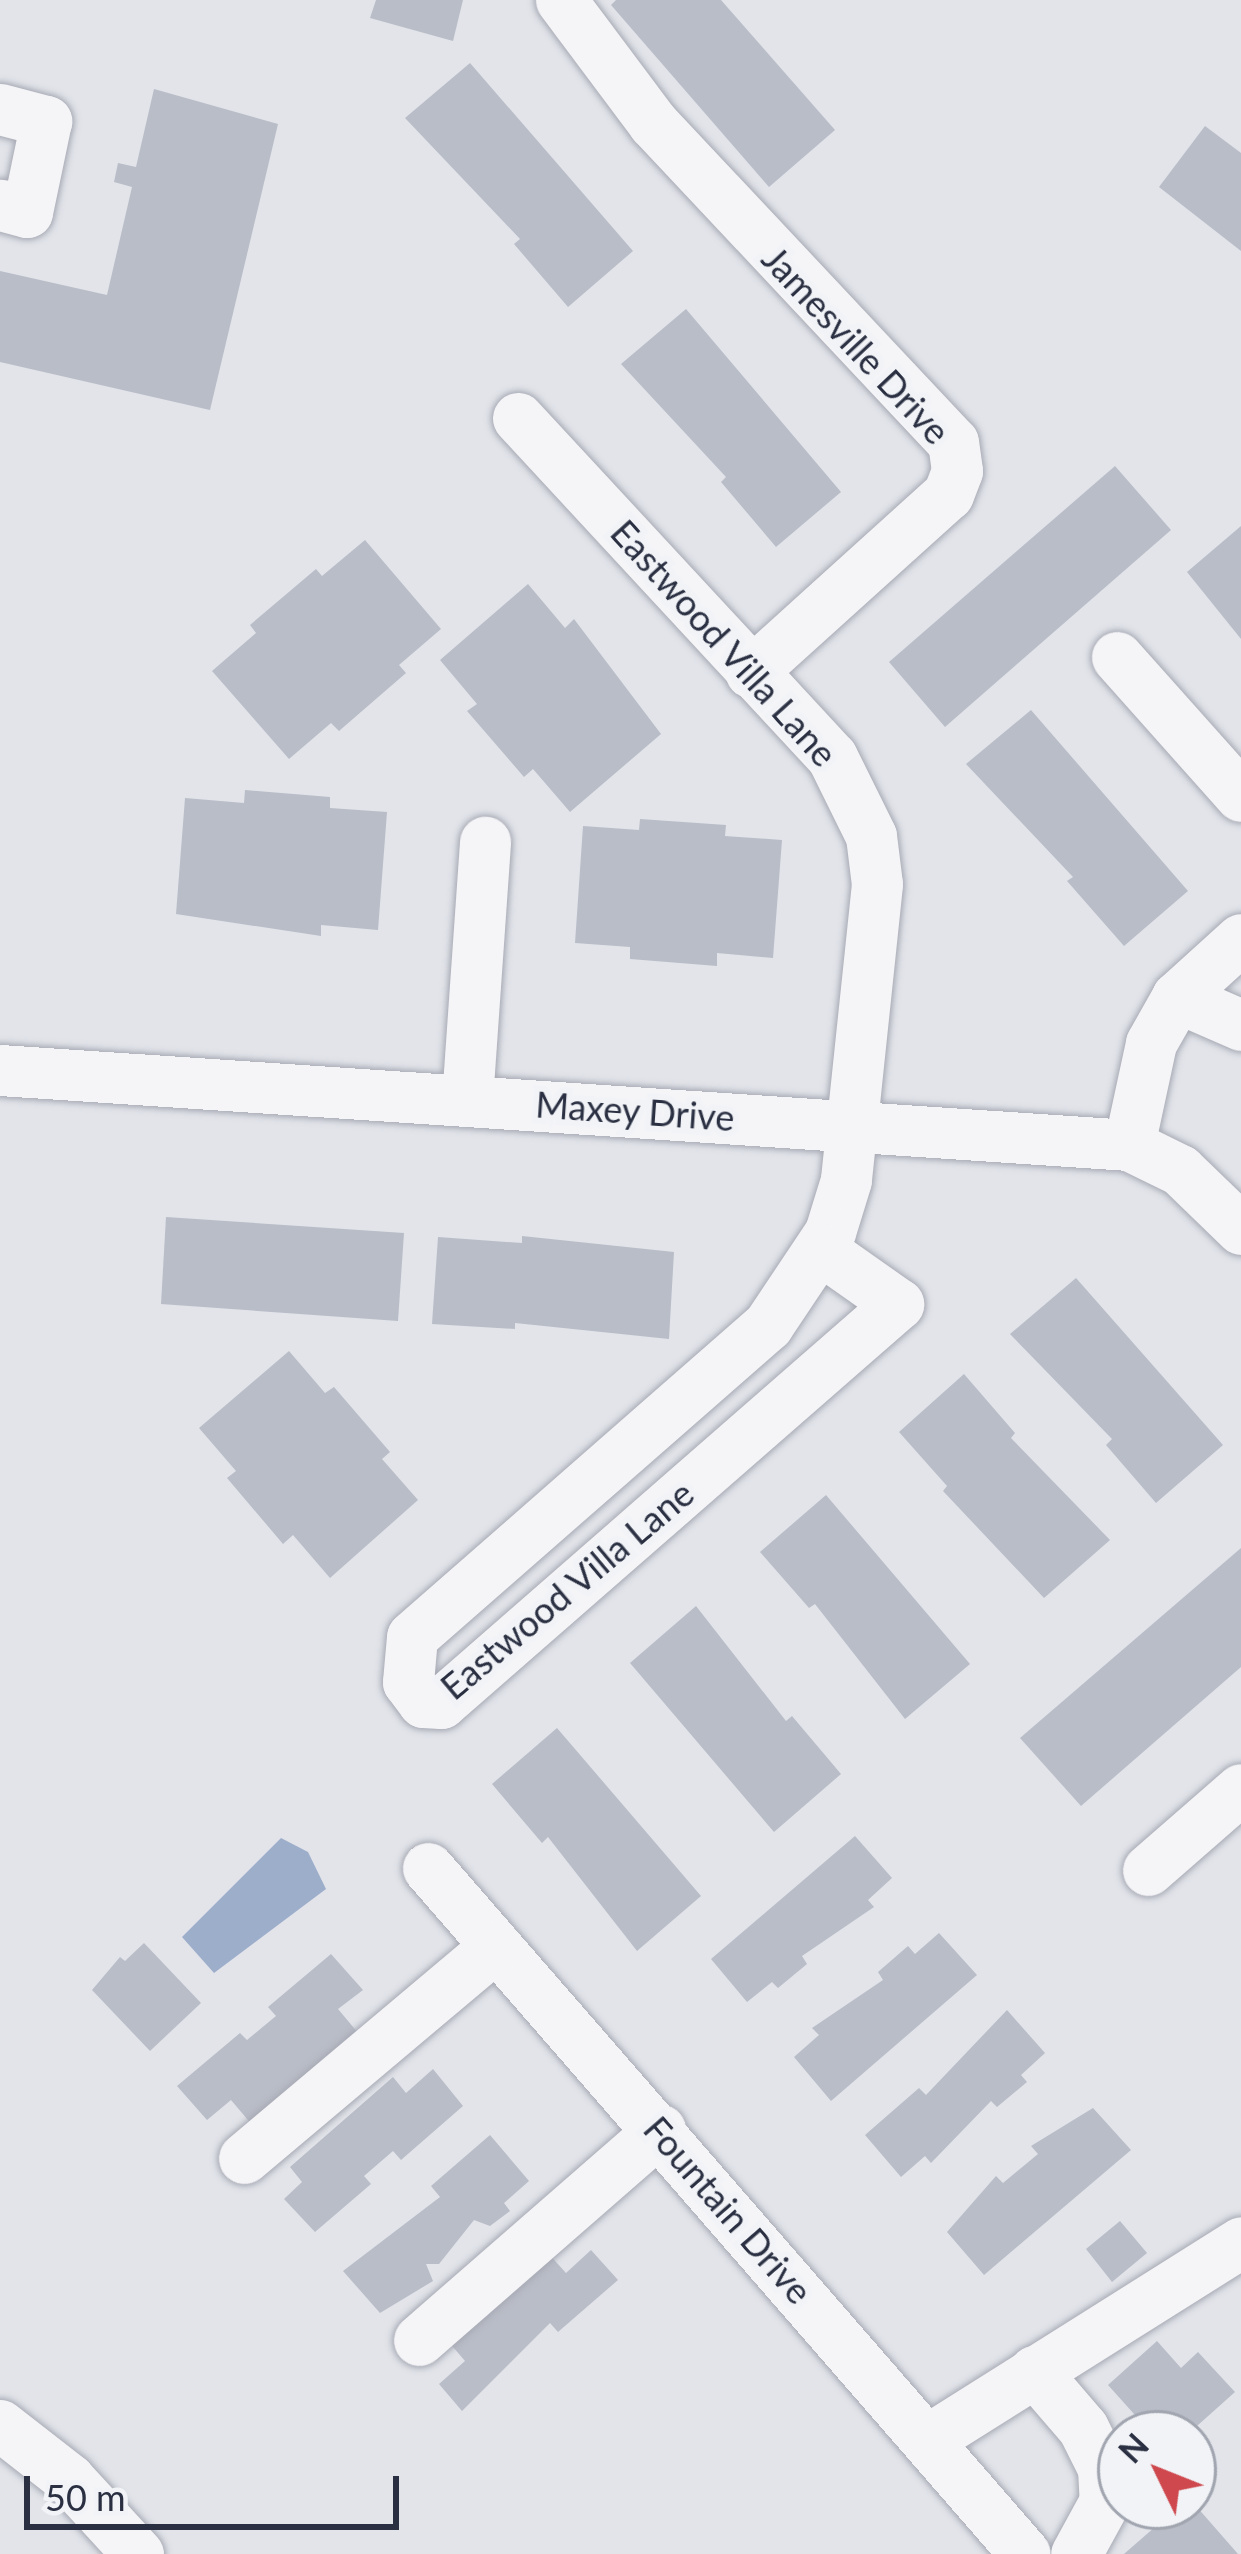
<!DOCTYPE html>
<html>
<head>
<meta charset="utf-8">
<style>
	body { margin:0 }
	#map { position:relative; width:1241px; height:2554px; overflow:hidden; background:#e2e4ea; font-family:Lato,sans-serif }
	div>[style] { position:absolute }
	.water>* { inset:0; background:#9daeca }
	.building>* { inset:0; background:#b9bdc7 }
	.roads { filter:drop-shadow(0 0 3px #a7aab4) drop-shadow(0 0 3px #a7aab4) }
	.minor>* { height:51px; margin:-25.5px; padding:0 25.5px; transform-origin:25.5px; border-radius:25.5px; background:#f5f5f8 }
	span { translate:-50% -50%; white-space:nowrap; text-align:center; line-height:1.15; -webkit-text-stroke:12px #f1f3f7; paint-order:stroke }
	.street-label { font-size:36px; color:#2a3042 }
	.north { position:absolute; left:1097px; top:2410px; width:120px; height:120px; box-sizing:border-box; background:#f1f3f7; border:3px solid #a1a5af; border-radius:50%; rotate:313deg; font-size:33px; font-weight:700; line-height:48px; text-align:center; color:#2a3042 }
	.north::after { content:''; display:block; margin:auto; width:42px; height:54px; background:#ce484d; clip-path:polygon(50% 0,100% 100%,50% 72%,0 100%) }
	.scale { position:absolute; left:24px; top:2476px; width:375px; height:54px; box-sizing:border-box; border:6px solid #2a3042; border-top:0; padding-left:15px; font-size:36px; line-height:42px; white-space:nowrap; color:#2a3042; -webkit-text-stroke:9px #f1f3f7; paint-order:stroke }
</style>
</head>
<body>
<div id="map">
	<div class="water">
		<i style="clip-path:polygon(281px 1838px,308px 1852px,326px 1889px,214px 1973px,182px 1937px)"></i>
	</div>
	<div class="building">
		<i style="clip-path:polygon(376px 0,463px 0,453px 41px,370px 18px)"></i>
		<i style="clip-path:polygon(616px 0,721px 0,835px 130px,769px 187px,611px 5px)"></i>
		<i style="clip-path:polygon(470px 63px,633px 251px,568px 307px,514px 244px,520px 239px,405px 118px)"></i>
		<i style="clip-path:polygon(154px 89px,278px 124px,210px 410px,0 362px,0 271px,107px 295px,132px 187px,114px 182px,118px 163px,136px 167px)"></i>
		<i style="clip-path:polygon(1205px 126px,1241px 153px,1241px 251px,1159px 187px)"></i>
		<i style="clip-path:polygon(686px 309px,841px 492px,776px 547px,721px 482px,726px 477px,621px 364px)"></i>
		<i style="clip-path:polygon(1115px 466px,1171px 530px,945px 727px,889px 662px)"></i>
		<i style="clip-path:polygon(1241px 526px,1241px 639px,1187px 572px)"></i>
		<i style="clip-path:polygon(365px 540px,441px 629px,399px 665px,406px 673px,339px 731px,331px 723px,289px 759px,212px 671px,256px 633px,250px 625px,316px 569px,322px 576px)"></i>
		<i style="clip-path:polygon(528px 584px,565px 628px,574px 619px,661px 734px,570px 812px,533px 769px,524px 777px,467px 711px,477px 704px,440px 660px)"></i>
		<i style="clip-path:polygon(1031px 710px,1188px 891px,1124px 946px,1067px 881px,1073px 877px,966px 764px)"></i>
		<i style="clip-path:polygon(245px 790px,330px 797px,330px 808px,387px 812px,378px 930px,321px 925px,321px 936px,176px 914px,185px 798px,244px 803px)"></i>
		<i style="clip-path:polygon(640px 819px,726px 825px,725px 836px,782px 840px,773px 958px,717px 953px,717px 966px,630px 959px,630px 947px,575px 943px,583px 826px,639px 830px)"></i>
		<i style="clip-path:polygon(166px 1217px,404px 1233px,398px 1321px,161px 1304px)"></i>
		<i style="clip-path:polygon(522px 1236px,674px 1252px,669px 1339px,515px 1323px,515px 1329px,432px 1324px,438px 1237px,522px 1243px)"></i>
		<i style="clip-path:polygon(1076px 1278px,1223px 1445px,1156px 1503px,1106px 1445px,1112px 1439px,1010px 1334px)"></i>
		<i style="clip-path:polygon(289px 1351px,325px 1393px,334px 1387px,390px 1452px,382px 1459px,418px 1500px,330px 1578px,293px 1535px,283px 1544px,227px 1478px,236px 1471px,199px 1428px)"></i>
		<i style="clip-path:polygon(964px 1374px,1015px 1433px,1011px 1438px,1110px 1540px,1044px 1598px,943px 1491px,947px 1486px,899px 1432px)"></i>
		<i style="clip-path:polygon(826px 1495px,970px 1664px,905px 1719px,815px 1604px,809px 1608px,760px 1552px)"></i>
		<i style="clip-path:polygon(1241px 1548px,1241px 1667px,1081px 1806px,1020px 1738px)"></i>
		<i style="clip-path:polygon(696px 1606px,786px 1721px,792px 1716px,841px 1774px,774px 1832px,630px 1663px)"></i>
		<i style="clip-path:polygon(557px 1728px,701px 1896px,637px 1951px,548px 1837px,542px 1843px,492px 1784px)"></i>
		<i style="clip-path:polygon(855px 1836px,892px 1878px,868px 1900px,874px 1907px,802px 1956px,807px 1964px,778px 1988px,772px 1982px,747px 2002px,711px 1959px)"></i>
		<i style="clip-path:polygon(939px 1933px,977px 1975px,831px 2101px,794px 2057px,819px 2035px,812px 2028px,883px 1980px,878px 1972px,908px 1946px,915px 1954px)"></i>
		<i style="clip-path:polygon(144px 1943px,201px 2003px,150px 2051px,92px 1990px,120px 1957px,125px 1961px)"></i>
		<i style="clip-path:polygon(331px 1954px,363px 1990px,338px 2009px,359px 2034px,253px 2126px,231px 2100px,207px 2120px,177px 2086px,240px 2033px,247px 2040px,276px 2016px,268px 2007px)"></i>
		<i style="clip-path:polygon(1007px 2010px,1045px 2053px,1021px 2075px,1027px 2082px,997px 2107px,991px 2101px,931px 2163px,925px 2156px,901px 2177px,865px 2135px,919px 2088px,926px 2095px)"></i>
		<i style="clip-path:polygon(433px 2069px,463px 2106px,401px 2160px,393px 2151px,364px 2176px,371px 2184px,315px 2232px,284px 2199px,302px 2182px,290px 2167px,393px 2077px,406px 2093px)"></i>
		<i style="clip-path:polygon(1093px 2108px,1131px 2150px,984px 2275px,947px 2232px,996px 2176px,1003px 2183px,1038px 2154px,1031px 2146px)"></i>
		<i style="clip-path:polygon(490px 2135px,529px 2181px,504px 2203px,510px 2211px,490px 2226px,474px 2220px,439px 2264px,426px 2264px,433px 2281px,380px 2313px,343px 2271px,440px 2197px,431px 2186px)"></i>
		<i style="clip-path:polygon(1120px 2221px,1147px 2253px,1112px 2282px,1086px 2249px)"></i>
		<i style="clip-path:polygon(591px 2250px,618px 2280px,558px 2332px,550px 2323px,462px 2411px,439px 2384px,465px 2361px,447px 2340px,487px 2316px,547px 2252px,566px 2273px)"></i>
		<i style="clip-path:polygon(1157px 2341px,1181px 2368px,1198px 2352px,1235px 2392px,1188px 2434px,1152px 2434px,1108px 2385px)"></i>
		<i style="clip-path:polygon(1179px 2506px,1196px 2506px,1238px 2554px,1124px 2554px)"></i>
	</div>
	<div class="roads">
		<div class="minor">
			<i style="left:561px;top:0;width:154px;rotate:53.2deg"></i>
			<i style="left:653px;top:123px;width:438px;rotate:46.8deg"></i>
			<i style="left:953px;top:442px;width:29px;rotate:82deg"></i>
			<i style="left:957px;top:471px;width:25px;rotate:111deg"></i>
			<i style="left:948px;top:494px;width:266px;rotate:137.9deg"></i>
			<i style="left:0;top:109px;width:48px;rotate:14.6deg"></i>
			<i style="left:46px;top:121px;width:93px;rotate:101.8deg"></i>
			<i style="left:27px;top:212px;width:28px;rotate:-165deg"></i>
			<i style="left:518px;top:418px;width:462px;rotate:47.2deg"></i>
			<i style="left:832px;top:757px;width:88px;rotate:63.7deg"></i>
			<i style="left:871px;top:836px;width:48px;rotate:82.9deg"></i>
			<i style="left:877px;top:884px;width:298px;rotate:96deg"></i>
			<i style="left:846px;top:1180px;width:54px;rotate:107.1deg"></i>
			<i style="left:830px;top:1232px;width:112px;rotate:123.7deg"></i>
			<i style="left:768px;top:1325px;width:473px;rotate:138.8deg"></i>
			<i style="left:412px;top:1637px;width:45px;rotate:95.1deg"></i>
			<i style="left:408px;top:1682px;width:25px;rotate:53deg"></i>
			<i style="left:423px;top:1702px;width:18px;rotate:3deg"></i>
			<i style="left:441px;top:1703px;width:607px;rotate:-41.12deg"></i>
			<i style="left:898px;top:1304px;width:95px;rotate:-144.8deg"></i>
			<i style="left:1117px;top:657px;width:186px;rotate:48.3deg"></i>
			<i style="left:1177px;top:997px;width:70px;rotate:23.6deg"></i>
			<i style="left:0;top:1070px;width:1131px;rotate:3.8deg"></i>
			<i style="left:1129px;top:1145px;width:57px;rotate:26.1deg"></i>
			<i style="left:1180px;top:1170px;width:85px;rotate:44deg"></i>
			<i style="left:467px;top:1100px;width:259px;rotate:-86deg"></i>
			<i style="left:1129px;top:1145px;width:104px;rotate:-77.8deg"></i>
			<i style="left:1151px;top:1043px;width:53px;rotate:-60.5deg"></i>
			<i style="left:1177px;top:997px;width:86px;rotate:-42.2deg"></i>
			<i style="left:428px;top:1868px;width:909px;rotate:48.97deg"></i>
			<i style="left:1148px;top:1870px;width:123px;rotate:-41.1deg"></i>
			<i style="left:244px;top:2158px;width:329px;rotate:-40.1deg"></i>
			<i style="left:419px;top:2340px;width:320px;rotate:-41.1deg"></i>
			<i style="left:1034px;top:2371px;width:75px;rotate:49.3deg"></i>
			<i style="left:1083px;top:2428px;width:45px;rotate:63.4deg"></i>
			<i style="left:1103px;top:2468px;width:33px;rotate:87deg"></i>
			<i style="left:1105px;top:2501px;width:60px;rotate:118.7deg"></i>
			<i style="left:0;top:2425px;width:88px;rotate:38deg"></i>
			<i style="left:69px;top:2479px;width:102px;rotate:47.4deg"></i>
			<i style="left:927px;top:2440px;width:371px;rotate:-32.2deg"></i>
		</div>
	</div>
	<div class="street-label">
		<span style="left:856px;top:345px;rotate:47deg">Jamesville Drive</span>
		<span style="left:724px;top:643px;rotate:48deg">Eastwood Villa Lane</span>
		<span style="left:635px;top:1111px;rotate:4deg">Maxey Drive</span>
		<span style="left:567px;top:1590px;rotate:-40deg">Eastwood Villa Lane</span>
		<span style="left:728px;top:2210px;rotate:49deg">Fountain Drive</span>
	</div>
	<div class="north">N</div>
	<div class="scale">50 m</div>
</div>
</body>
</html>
